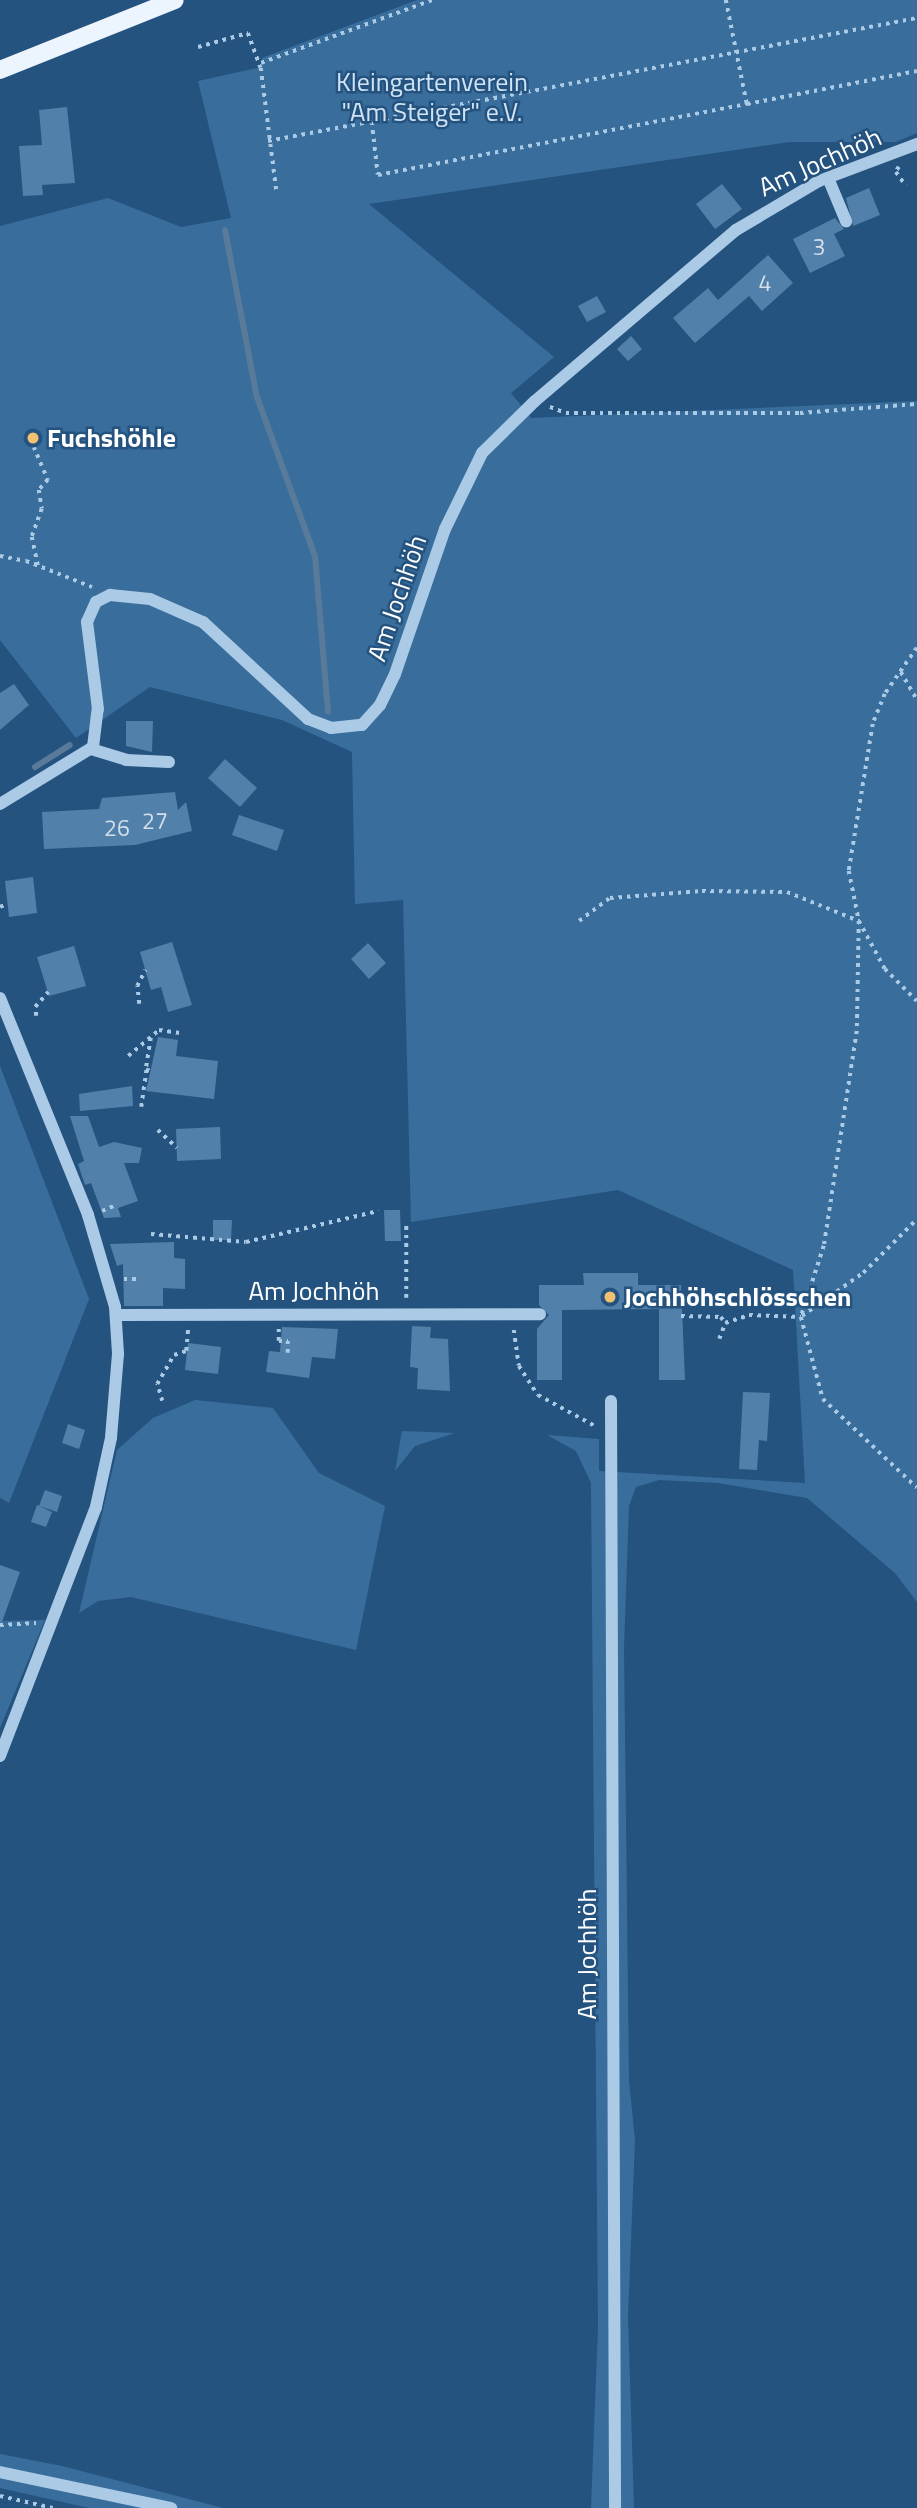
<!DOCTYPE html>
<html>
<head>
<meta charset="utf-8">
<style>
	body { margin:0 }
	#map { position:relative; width:917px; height:2508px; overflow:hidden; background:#25537f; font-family:"Titillium Web",sans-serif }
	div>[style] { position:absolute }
	.green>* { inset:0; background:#396e9c }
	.stream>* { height:6px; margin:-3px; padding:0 3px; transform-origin:3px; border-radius:3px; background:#597a99 }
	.building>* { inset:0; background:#5180aa }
	.path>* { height:3.5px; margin-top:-1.75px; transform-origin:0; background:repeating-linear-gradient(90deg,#abcae6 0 3.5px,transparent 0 8.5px) }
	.minor>* { height:12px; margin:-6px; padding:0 6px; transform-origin:6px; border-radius:6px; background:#abcae6 }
	.major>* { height:18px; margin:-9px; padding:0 9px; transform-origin:9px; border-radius:9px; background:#ecf4fd }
	.dots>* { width:19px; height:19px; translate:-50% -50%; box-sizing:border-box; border:4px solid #25537f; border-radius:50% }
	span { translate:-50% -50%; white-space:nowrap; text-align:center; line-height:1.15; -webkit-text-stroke:5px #25537f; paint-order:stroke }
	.number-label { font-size:23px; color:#d4dfea }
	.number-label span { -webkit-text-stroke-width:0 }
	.park-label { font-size:26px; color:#cee3f5 }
	.street-label { font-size:26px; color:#fff }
	.poi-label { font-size:26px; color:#fff; font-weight:700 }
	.left { translate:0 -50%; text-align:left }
</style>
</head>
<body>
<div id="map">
	<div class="green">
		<i style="clip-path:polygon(417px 0,917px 0,917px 133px,896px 142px,789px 142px,369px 204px,554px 357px,511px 393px,531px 418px,917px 401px,917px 1602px,895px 1573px,807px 1498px,718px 1483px,659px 1480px,636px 1487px,629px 1506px,624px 1648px,629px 2081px,635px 2140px,628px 2316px,634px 2508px,591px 2508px,598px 2327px,591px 1483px,576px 1451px,547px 1435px,599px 1439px,599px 1471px,805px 1483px,793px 1270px,618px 1190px,411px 1222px,403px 900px,355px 904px,352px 752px,282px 720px,150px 687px,76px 738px,0 640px,0 226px,108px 198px,181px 227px,231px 218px,198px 81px,262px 67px,262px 58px)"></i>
		<i style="clip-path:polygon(0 1066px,89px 1299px,9px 1503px,0 1498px)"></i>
		<i style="clip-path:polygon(195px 1400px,273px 1408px,319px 1473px,385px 1506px,356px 1650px,131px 1597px,98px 1601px,79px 1613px,117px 1450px,153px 1418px)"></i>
		<i style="clip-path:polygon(402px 1431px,455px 1433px,415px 1446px,395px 1471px)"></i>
		<i style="clip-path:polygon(45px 1620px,42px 1627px,0 1728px,0 1621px)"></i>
		<i style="clip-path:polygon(0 2454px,62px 2466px,223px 2508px,89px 2508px,0 2488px)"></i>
	</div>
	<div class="stream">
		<i style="left:225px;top:230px;width:170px;rotate:79.2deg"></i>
		<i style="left:257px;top:397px;width:169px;rotate:70deg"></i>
		<i style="left:315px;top:556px;width:156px;rotate:85.2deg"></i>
		<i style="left:35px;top:767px;width:41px;rotate:-32.2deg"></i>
	</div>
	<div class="building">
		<i style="clip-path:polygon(67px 107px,75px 183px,42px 185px,43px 195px,23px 196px,19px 146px,42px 145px,39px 110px)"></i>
		<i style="clip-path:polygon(722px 184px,742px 209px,715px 229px,696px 204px)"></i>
		<i style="clip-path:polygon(869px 188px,880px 215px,853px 226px,846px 198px)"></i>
		<i style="clip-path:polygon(835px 218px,844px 229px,834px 234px,845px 256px,810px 273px,793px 239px)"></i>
		<i style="clip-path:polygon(768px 255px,793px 283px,762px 311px,749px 296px,695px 343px,673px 318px,708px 288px,718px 300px)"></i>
		<i style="clip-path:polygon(597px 296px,606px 312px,587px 322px,578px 306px)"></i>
		<i style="clip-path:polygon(631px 336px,642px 349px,628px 361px,617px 349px)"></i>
		<i style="clip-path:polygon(14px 684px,29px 705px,0 730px,0 693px)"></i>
		<i style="clip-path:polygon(126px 721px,153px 721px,152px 752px,126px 746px)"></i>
		<i style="clip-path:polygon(225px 759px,257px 788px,240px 807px,208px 778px)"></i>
		<i style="clip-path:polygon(175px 792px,178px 810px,186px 802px,192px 831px,135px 845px,44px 849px,42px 812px,99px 809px,102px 798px)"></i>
		<i style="clip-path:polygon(239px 815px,284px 830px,277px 851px,232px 835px)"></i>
		<i style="clip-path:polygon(33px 877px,37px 913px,9px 917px,5px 881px)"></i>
		<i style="clip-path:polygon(172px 942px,192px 1005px,168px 1012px,161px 987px,151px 990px,140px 952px)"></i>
		<i style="clip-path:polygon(368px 943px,386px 963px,369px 979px,351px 959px)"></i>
		<i style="clip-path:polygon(74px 946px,86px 986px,49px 996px,37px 957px)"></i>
		<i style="clip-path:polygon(158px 1037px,178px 1040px,176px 1056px,218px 1061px,214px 1099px,146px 1091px)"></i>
		<i style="clip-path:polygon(132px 1086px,133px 1106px,80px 1111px,79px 1094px)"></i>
		<i style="clip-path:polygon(70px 1116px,88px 1116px,99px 1147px,114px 1142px,142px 1148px,139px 1163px,124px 1163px,138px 1201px,118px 1208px,121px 1217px,104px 1218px,91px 1183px,85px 1185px,78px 1164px,84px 1161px)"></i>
		<i style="clip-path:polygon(220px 1127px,221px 1159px,177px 1161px,176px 1129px)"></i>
		<i style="clip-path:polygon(384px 1210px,400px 1210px,401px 1241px,385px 1241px)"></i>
		<i style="clip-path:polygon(213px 1220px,232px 1220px,231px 1240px,213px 1240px)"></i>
		<i style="clip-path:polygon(174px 1242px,174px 1258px,185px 1259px,185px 1289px,163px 1288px,163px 1306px,124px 1306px,123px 1264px,117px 1266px,110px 1244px)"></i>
		<i style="clip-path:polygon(583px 1273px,638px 1273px,638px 1285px,681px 1285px,685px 1380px,659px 1380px,659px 1309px,562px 1310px,562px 1380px,537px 1380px,537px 1329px,549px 1315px,539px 1305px,539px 1285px,584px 1285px)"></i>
		<i style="clip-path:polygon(412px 1326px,431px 1327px,430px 1338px,448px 1339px,450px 1391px,417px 1389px,418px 1368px,410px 1367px)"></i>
		<i style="clip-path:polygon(282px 1327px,338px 1329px,335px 1359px,312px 1357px,309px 1378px,266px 1372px,269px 1351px,280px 1352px)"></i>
		<i style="clip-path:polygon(188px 1343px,221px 1347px,218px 1374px,185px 1370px)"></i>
		<i style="clip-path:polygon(743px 1392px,770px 1393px,767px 1441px,759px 1440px,757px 1470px,739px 1469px)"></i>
		<i style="clip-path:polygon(68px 1424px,85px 1430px,79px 1449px,62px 1443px)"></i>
		<i style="clip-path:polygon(45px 1490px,62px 1496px,57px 1512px,39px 1506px)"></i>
		<i style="clip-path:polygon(37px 1505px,52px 1512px,46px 1527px,31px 1522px)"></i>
		<i style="clip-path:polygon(0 1565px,20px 1572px,2px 1622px,0 1622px)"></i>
	</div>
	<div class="path">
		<i style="left:726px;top:0;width:106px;rotate:78.6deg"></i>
		<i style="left:747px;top:104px;width:173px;rotate:-11deg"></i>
		<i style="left:198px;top:47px;width:52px;rotate:-15.6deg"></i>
		<i style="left:248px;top:33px;width:37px;rotate:70deg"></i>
		<i style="left:261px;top:68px;width:127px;rotate:82.8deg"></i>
		<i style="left:261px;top:63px;width:182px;rotate:-20.2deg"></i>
		<i style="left:372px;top:122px;width:53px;rotate:83.5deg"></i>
		<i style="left:378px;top:175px;width:376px;rotate:-10.9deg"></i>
		<i style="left:268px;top:141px;width:661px;rotate:-10.73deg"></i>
		<i style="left:899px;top:167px;width:6px;rotate:121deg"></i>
		<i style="left:896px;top:172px;width:17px;rotate:54deg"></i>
		<i style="left:550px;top:407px;width:17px;rotate:21deg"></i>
		<i style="left:566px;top:413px;width:234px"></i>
		<i style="left:800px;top:413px;width:117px;rotate:-4.4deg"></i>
		<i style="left:34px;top:447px;width:36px;rotate:67deg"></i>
		<i style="left:48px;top:480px;width:13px;rotate:132deg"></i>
		<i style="left:39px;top:490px;width:19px;rotate:81deg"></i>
		<i style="left:42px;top:509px;width:30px;rotate:110deg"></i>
		<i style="left:32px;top:537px;width:29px;rotate:78deg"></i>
		<i style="left:0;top:556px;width:26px;rotate:11deg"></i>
		<i style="left:26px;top:561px;width:71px;rotate:21.5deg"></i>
		<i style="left:917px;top:648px;width:56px;rotate:124.8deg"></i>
		<i style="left:885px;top:694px;width:32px;rotate:112deg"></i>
		<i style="left:873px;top:724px;width:149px;rotate:99.3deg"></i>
		<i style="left:849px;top:871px;width:51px;rotate:78.7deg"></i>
		<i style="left:859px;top:921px;width:55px;rotate:61.6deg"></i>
		<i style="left:885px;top:969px;width:45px;rotate:45deg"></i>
		<i style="left:901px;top:672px;width:32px;rotate:60deg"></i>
		<i style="left:0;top:907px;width:8px;rotate:-23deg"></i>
		<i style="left:579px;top:921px;width:39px;rotate:-37deg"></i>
		<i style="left:610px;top:898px;width:92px;rotate:-4.4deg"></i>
		<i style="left:702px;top:891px;width:85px;rotate:0.7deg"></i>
		<i style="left:787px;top:892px;width:78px;rotate:21.9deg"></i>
		<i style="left:859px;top:921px;width:110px;rotate:91deg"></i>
		<i style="left:857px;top:1031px;width:218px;rotate:98.7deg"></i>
		<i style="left:824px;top:1246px;width:75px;rotate:107.9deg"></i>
		<i style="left:801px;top:1317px;width:85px;rotate:75deg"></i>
		<i style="left:823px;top:1399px;width:129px;rotate:43.4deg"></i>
		<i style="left:139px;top:1004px;width:18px;rotate:-96deg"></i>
		<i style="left:137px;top:986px;width:18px;rotate:-63deg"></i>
		<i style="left:36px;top:1016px;width:9px;rotate:-96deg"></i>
		<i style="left:35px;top:1007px;width:20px;rotate:-49deg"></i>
		<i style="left:151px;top:1038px;width:32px;rotate:99deg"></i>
		<i style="left:146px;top:1070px;width:8px;rotate:7deg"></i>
		<i style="left:128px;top:1056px;width:40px;rotate:-40deg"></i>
		<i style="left:159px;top:1030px;width:21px;rotate:8deg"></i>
		<i style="left:141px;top:1107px;width:37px;rotate:-82deg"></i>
		<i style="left:158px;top:1130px;width:26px;rotate:43deg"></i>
		<i style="left:102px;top:1211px;width:15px;rotate:-23deg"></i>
		<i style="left:151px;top:1234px;width:95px;rotate:4.8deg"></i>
		<i style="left:246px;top:1242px;width:136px;rotate:-13.2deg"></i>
		<i style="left:124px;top:1279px;width:15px"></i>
		<i style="left:406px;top:1298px;width:73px;rotate:-90deg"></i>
		<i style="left:681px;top:1316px;width:40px;rotate:1.4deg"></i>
		<i style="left:721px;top:1317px;width:7px;rotate:56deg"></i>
		<i style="left:802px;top:1316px;width:75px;rotate:-35.2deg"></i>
		<i style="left:863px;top:1273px;width:76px;rotate:-45deg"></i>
		<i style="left:279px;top:1329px;width:12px;rotate:90deg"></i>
		<i style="left:279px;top:1341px;width:9px"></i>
		<i style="left:288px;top:1341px;width:12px;rotate:90deg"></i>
		<i style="left:514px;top:1330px;width:36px;rotate:82deg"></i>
		<i style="left:519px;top:1366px;width:35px;rotate:57deg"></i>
		<i style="left:538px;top:1395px;width:67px;rotate:28.5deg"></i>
		<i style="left:719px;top:1339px;width:17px;rotate:-69deg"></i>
		<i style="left:725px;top:1323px;width:25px;rotate:-18deg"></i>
		<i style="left:749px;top:1315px;width:52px;rotate:2.2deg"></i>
		<i style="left:162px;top:1401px;width:18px;rotate:-106deg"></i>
		<i style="left:157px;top:1384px;width:34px;rotate:-60deg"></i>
		<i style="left:174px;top:1355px;width:13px;rotate:-18deg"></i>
		<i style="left:186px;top:1351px;width:22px;rotate:-85deg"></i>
		<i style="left:0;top:1625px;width:36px;rotate:-3deg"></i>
		<i style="left:0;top:2496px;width:54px;rotate:12.8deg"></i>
	</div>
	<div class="minor">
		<i style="left:828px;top:178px;width:47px;rotate:67.3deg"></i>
		<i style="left:91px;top:749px;width:37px;rotate:17deg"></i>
		<i style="left:126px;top:760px;width:43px;rotate:2.7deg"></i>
		<i style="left:0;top:804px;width:109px;rotate:-31.5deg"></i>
		<i style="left:93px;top:747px;width:38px;rotate:-83deg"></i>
		<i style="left:98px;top:709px;width:88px;rotate:-97.2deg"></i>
		<i style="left:87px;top:622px;width:22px;rotate:-66deg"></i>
		<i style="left:96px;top:602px;width:16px;rotate:-27deg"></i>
		<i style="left:110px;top:595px;width:40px;rotate:5.7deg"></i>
		<i style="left:150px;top:599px;width:58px;rotate:23.5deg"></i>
		<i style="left:203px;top:622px;width:143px;rotate:42.7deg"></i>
		<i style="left:308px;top:719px;width:25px;rotate:21deg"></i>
		<i style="left:331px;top:728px;width:31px;rotate:-6deg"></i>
		<i style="left:362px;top:725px;width:27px;rotate:-48deg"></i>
		<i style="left:380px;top:705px;width:34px;rotate:-64deg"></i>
		<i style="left:395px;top:674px;width:153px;rotate:-71deg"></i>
		<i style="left:445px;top:529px;width:85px;rotate:-64deg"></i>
		<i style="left:482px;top:453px;width:74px;rotate:-44.5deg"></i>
		<i style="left:535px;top:401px;width:264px;rotate:-40.4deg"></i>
		<i style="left:736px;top:230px;width:96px;rotate:-30.6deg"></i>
		<i style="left:819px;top:181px;width:105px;rotate:-20.7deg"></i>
		<i style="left:0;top:998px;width:234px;rotate:67.9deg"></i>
		<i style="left:88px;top:1215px;width:96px;rotate:73.6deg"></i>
		<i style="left:115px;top:1307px;width:47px;rotate:86.3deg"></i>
		<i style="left:118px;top:1354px;width:84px;rotate:94.8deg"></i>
		<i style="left:111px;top:1438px;width:71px;rotate:102.3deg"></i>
		<i style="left:96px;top:1507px;width:267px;rotate:111.1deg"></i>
		<i style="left:116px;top:1315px;width:424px;rotate:-0.1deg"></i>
		<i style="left:611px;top:1401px;width:1107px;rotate:89.79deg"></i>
		<i style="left:0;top:2472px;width:175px;rotate:11.9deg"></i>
	</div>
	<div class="major">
		<i style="left:0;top:70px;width:188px;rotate:-21.8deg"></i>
	</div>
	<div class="dots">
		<i style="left:33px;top:438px;background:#efc170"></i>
		<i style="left:610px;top:1297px;background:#efc170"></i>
	</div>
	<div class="number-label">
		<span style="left:819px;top:247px">3</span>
		<span style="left:765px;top:283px">4</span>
		<span style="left:155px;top:821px">27</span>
		<span style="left:117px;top:828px">26</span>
	</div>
	<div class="park-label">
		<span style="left:432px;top:97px">Kleingartenverein<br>"Am Steiger" e.V.</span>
	</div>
	<div class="street-label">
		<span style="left:820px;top:162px;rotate:-24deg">Am Jochhöh</span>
		<span style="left:397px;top:598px;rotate:-71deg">Am Jochhöh</span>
		<span style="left:314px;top:1291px">Am Jochhöh</span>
		<span style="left:587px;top:1954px;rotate:-90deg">Am Jochhöh</span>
	</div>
	<div class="poi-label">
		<span class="left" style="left:47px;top:438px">Fuchshöhle</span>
		<span class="left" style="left:624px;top:1297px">Jochhöhschlösschen</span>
	</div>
</div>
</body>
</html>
